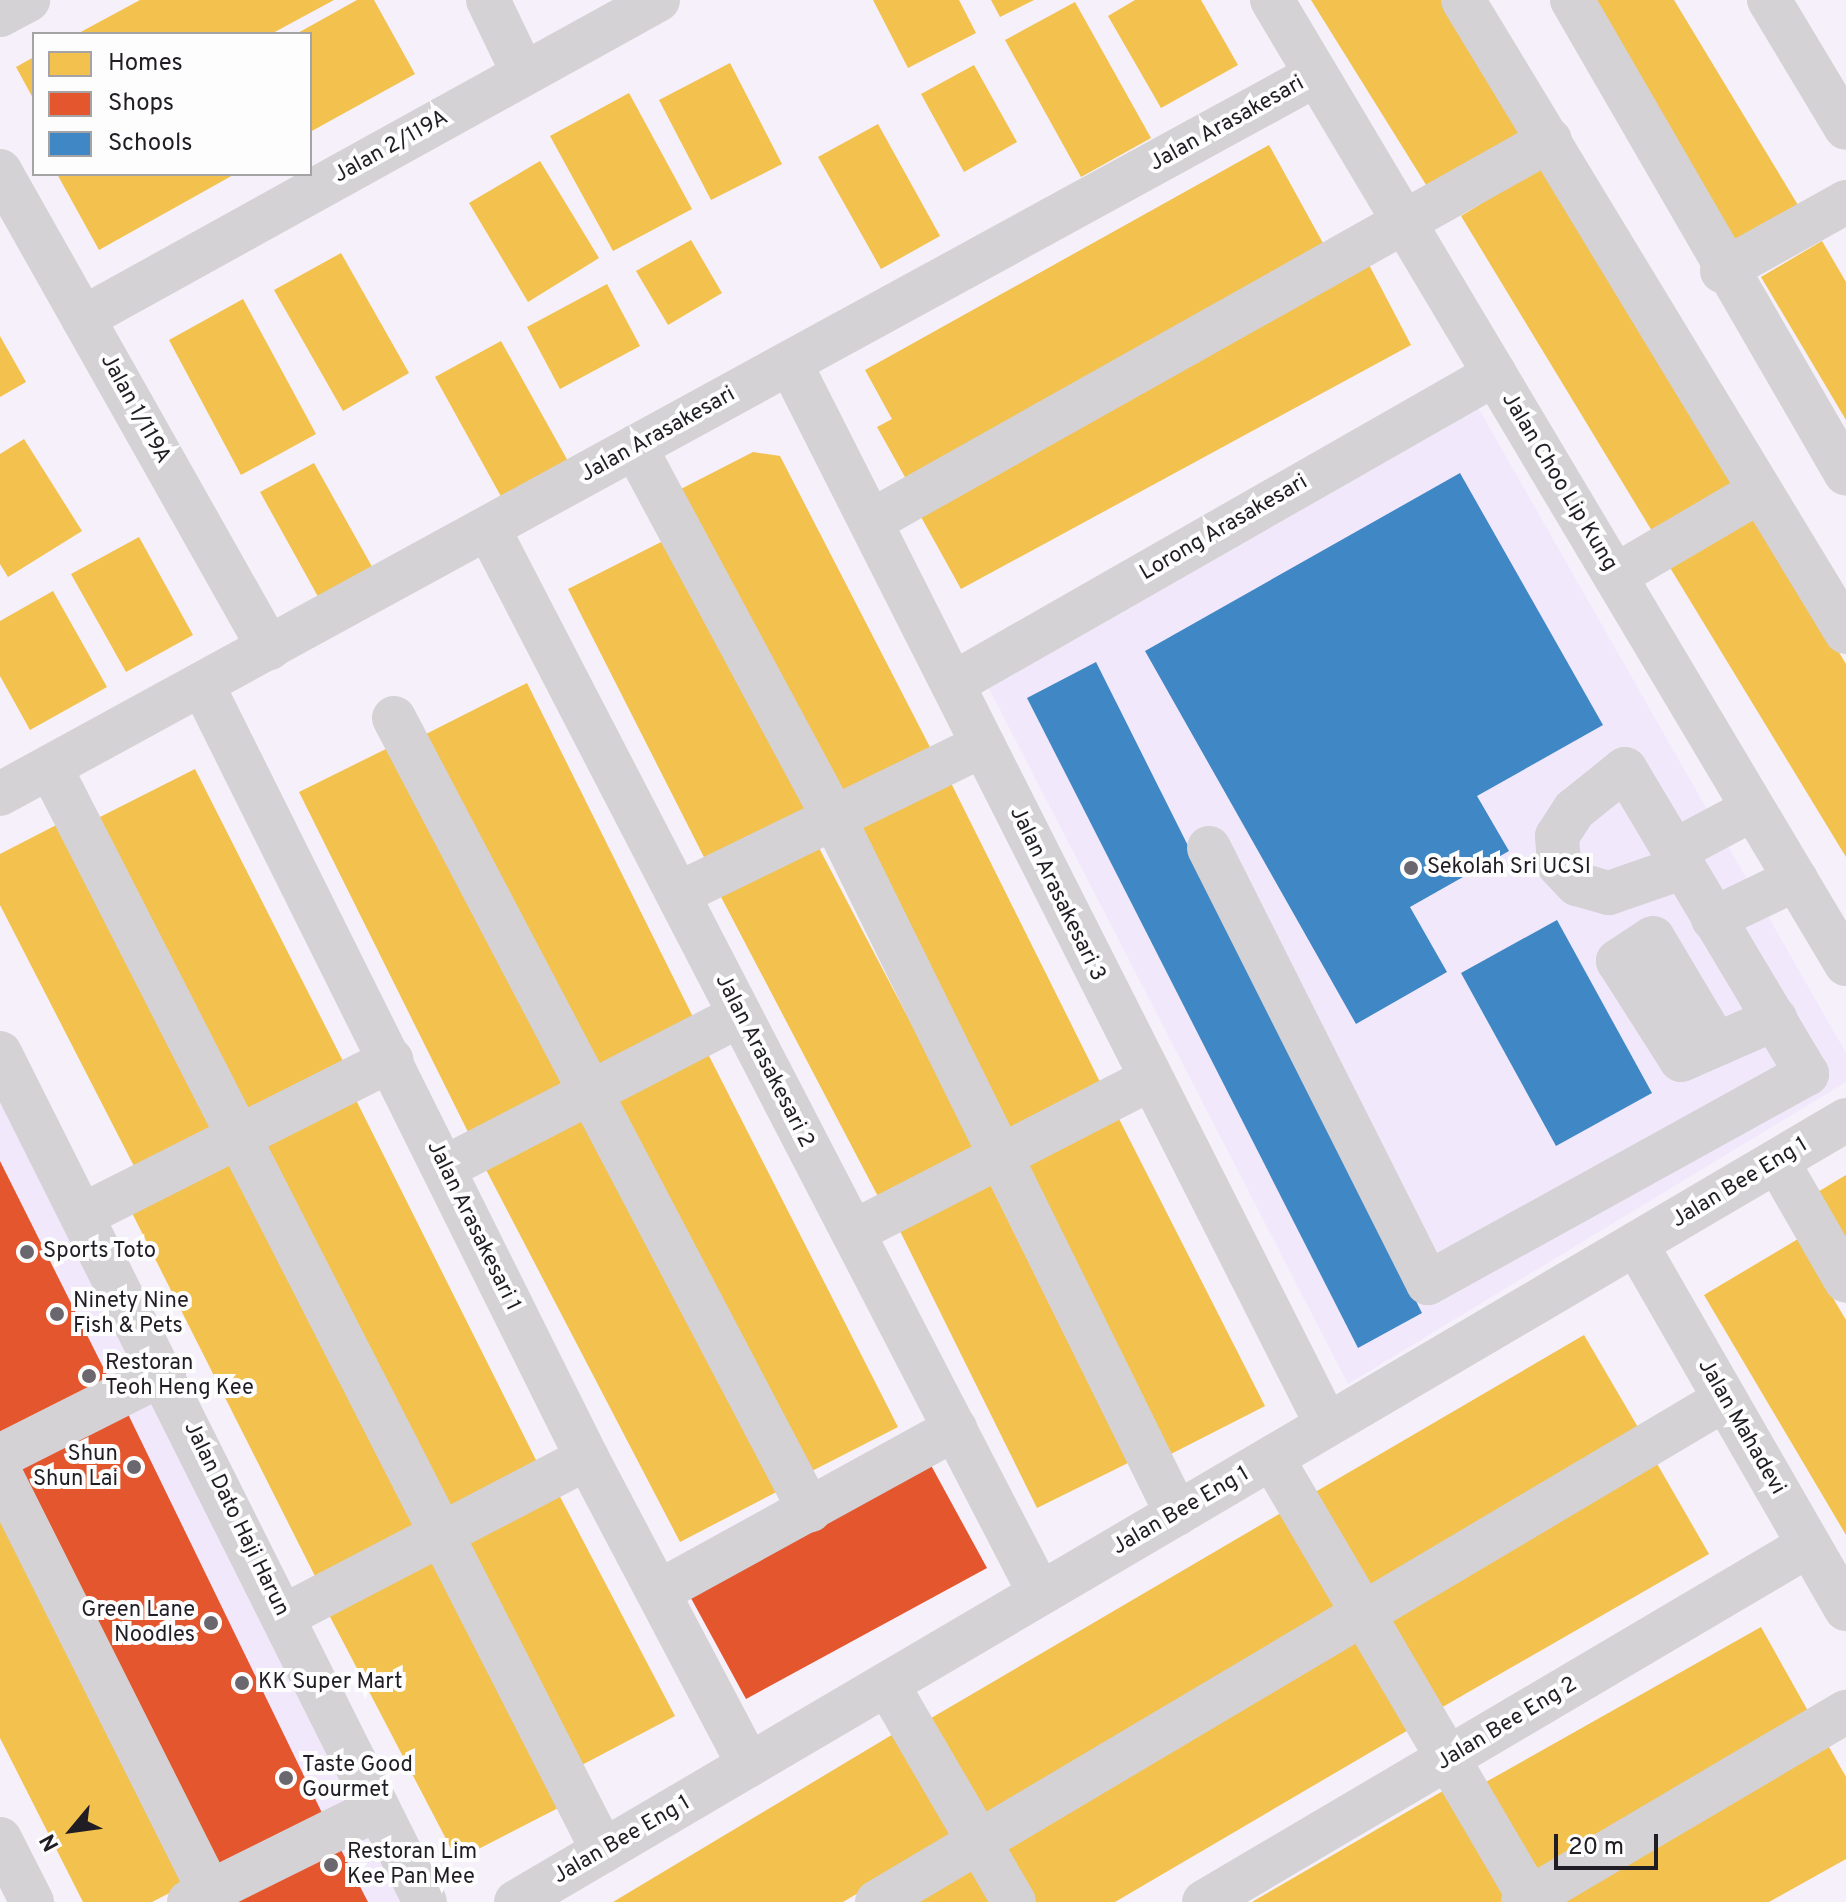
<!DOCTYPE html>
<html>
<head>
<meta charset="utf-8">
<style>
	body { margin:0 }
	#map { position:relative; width:1846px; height:1902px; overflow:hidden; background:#f5f0fa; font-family:Overpass,sans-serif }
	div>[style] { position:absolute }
	.built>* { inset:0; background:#f2e8fb }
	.homes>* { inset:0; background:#f2c14e }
	.shops>* { inset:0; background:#e4572e }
	.schools>* { inset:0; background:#3f88c5 }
	.minor>* { height:44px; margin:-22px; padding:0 22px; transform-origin:22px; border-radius:22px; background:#d4d2d4 }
	.dots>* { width:22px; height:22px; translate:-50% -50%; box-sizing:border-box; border:4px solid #fdfdfd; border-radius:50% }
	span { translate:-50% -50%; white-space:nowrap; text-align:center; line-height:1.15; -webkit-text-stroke:8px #fdfdfd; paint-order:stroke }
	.street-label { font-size:22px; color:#211d24 }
	.poi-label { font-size:22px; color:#211d24 }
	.left { translate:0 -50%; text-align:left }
	.right { translate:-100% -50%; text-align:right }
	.legend { position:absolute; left:32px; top:32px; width:280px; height:144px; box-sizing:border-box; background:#fdfdfd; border:2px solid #a5a3a6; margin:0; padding:10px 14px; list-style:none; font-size:24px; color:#211d24 }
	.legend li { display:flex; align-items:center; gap:16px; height:40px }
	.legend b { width:40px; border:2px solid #a5a3a6 }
	.north { position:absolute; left:32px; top:1790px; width:80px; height:80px; -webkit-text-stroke:6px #fdfdfd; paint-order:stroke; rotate:241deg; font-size:22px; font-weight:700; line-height:32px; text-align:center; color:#211d24 }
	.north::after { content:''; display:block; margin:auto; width:28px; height:36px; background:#211d24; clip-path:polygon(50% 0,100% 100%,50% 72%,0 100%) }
	.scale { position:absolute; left:1554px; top:1834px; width:104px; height:36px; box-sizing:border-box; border:4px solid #211d24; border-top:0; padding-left:10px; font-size:24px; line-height:28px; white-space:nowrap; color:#211d24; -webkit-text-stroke:6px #fdfdfd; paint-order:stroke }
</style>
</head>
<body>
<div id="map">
	<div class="built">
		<i style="clip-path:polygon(1477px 406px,1846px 1053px,1846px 1082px,1348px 1384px,986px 683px)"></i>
		<i style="clip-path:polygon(0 1078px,412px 1902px,224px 1902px,0 1455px)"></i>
	</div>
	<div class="homes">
		<i style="clip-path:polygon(140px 0,334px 0,271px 34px,77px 34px)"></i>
		<i style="clip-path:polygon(357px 0,374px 0,415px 74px,310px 132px,310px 34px,296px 34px)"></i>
		<i style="clip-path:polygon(873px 0,959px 0,976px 33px,908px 68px)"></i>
		<i style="clip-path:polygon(991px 0,1034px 0,1000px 17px)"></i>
		<i style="clip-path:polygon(1135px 0,1201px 0,1238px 65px,1161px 108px,1108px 16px)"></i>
		<i style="clip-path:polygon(1311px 0,1446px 0,1530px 136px,1433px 196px)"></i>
		<i style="clip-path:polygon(1588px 0,1674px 0,1804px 215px,1740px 253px)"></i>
		<i style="clip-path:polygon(1075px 2px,1151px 138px,1081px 177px,1005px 40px)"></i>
		<i style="clip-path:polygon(34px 57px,34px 100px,16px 67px)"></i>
		<i style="clip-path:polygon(730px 63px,782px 164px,711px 200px,659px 100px)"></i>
		<i style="clip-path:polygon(974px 65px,1017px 142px,964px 172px,921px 94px)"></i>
		<i style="clip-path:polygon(629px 93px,692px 209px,613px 251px,550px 136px)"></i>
		<i style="clip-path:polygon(878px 124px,940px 236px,881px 269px,818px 157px)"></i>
		<i style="clip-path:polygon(1269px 145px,1329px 254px,910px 486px,877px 427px,892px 419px,865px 370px)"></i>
		<i style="clip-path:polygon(540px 161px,599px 258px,528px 302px,469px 203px)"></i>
		<i style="clip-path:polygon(1543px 166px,1741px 490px,1658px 541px,1461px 216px)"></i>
		<i style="clip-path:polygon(57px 174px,235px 174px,99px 250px)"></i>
		<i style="clip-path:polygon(691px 240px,722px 293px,668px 325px,636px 271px)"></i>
		<i style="clip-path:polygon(1822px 241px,1846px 282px,1846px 420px,1761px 277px)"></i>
		<i style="clip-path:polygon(341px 253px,409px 373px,343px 411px,274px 290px)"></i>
		<i style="clip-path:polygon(1367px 261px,1411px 345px,961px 589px,915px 506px)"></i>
		<i style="clip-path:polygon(607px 284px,640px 346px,560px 389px,527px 327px)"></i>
		<i style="clip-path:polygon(243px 299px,316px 434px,241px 475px,169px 340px)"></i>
		<i style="clip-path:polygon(0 336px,26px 382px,0 397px)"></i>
		<i style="clip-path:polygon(501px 341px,569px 463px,503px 500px,435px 377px)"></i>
		<i style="clip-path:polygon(24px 439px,82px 531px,8px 577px,0 564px,0 454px)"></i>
		<i style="clip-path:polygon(753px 452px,780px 456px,933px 753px,837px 802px,677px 491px)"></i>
		<i style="clip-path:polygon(314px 463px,375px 572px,321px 602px,260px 492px)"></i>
		<i style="clip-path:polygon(1755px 513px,1846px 664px,1846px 857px,1669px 566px)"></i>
		<i style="clip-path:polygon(139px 537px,193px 635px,126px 672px,71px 574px)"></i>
		<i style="clip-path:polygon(671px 537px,813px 816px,710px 869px,568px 589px)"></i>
		<i style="clip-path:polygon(53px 591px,107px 687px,30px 730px,0 676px,0 621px)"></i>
		<i style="clip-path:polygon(527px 683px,697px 1025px,596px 1076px,426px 734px)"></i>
		<i style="clip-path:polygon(400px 742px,573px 1088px,471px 1138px,299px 792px)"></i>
		<i style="clip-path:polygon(195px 769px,346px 1067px,248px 1116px,96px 819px)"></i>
		<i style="clip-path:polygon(948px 777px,1104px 1090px,1000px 1142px,844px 829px)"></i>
		<i style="clip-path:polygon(66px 820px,223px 1129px,137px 1172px,0 905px,0 854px)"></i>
		<i style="clip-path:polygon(817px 844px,979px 1153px,882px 1204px,720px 895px)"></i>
		<i style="clip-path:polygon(707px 1052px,898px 1427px,802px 1476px,611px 1101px)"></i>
		<i style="clip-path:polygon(353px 1094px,545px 1478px,448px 1526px,256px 1143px)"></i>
		<i style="clip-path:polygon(585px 1108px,784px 1488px,680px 1542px,482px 1162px)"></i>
		<i style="clip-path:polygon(1116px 1113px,1265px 1406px,1165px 1457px,1017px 1163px)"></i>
		<i style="clip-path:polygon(236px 1153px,427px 1532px,320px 1586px,129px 1207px)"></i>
		<i style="clip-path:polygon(1846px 1175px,1846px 1267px,1806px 1199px)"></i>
		<i style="clip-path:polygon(988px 1180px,1128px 1463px,1037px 1508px,897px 1225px)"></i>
		<i style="clip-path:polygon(1798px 1239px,1846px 1320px,1846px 1535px,1704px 1295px)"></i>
		<i style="clip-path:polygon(1584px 1335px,1639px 1429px,1361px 1592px,1305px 1498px)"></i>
		<i style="clip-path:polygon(1656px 1462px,1709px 1554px,1432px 1713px,1379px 1621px)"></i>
		<i style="clip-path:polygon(557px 1491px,675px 1716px,578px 1767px,459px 1543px)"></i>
		<i style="clip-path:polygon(0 1496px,193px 1881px,152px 1902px,83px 1902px,0 1738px)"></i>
		<i style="clip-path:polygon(1286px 1510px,1346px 1613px,980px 1826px,921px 1724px)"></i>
		<i style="clip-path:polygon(433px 1555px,564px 1805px,457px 1860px,327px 1611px)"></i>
		<i style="clip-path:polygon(1761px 1627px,1813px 1720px,1530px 1880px,1477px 1787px)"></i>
		<i style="clip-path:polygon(1354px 1632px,1410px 1729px,1115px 1902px,1026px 1902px,991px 1843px)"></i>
		<i style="clip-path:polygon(895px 1733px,956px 1835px,843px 1902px,613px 1902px)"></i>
		<i style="clip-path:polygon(1829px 1747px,1846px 1777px,1846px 1859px,1769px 1902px,1552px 1902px)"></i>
		<i style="clip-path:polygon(1448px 1788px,1512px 1898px,1505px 1902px,1252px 1902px)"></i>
		<i style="clip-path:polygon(973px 1864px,995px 1902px,907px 1902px)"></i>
	</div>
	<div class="shops">
		<i style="clip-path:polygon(0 1161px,111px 1383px,0 1439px)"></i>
		<i style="clip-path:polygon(127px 1412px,324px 1817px,214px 1870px,17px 1466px)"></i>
		<i style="clip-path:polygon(927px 1458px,987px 1568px,746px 1699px,686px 1589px)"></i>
		<i style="clip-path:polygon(337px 1842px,368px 1902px,233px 1902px)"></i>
	</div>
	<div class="schools">
		<i style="clip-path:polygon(1460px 473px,1603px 725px,1477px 796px,1509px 851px,1410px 907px,1447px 972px,1356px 1024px,1145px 651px)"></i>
		<i style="clip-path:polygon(1096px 662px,1422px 1313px,1358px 1348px,1027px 698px)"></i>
		<i style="clip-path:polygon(1557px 920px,1652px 1093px,1556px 1146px,1461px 973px)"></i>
	</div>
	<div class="minor">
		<i style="left:488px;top:0;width:81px;rotate:64.4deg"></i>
		<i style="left:1272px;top:0;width:1122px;rotate:59.23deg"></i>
		<i style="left:1463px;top:0;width:739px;rotate:58.78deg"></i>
		<i style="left:1572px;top:0;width:547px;rotate:59.97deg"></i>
		<i style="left:1769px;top:0;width:149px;rotate:59deg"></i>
		<i style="left:0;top:15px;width:32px;rotate:-28deg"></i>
		<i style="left:0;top:171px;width:548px;rotate:60.58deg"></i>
		<i style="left:1722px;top:271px;width:142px;rotate:-29.1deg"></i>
		<i style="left:83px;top:318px;width:657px;rotate:-28.94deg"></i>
		<i style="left:790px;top:363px;width:1190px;rotate:63.18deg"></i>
		<i style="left:635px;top:447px;width:421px;rotate:61.8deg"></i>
		<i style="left:834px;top:818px;width:776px;rotate:63.77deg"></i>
		<i style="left:875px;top:519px;width:774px;rotate:-29.31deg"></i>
		<i style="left:488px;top:528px;width:1200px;rotate:62.62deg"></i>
		<i style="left:1615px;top:576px;width:166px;rotate:-30.4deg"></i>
		<i style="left:954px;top:683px;width:623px;rotate:-29.73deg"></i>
		<i style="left:202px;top:684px;width:864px;rotate:63.55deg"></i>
		<i style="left:587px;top:1458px;width:347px;rotate:62.2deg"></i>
		<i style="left:394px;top:718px;width:895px;rotate:62.32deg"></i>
		<i style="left:50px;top:767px;width:1217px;rotate:62.97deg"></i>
		<i style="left:0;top:794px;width:1500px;rotate:-28.65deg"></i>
		<i style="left:1209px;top:848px;width:487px;rotate:63.3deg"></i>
		<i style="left:1428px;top:1283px;width:433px;rotate:-28.9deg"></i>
		<i style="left:1807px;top:1074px;width:355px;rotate:-120.8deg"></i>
		<i style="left:1625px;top:769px;width:65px;rotate:141.2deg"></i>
		<i style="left:1574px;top:810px;width:31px;rotate:123deg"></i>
		<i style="left:1557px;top:836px;width:29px;rotate:86deg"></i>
		<i style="left:1559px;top:865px;width:26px;rotate:47deg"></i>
		<i style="left:1577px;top:884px;width:33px;rotate:16deg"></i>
		<i style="left:1609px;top:893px;width:79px;rotate:-19.1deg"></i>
		<i style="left:1674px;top:851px;width:89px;rotate:-28deg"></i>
		<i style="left:680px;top:893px;width:337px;rotate:-26deg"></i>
		<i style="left:1713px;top:919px;width:92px;rotate:-25.7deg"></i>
		<i style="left:1716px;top:1044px;width:123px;rotate:-120.7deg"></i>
		<i style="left:1653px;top:938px;width:42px;rotate:146.7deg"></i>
		<i style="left:1618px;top:961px;width:117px;rotate:57.5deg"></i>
		<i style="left:1681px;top:1060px;width:103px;rotate:-23.6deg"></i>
		<i style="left:0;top:1053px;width:949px;rotate:63.41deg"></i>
		<i style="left:1777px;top:1161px;width:138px;rotate:60.1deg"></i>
		<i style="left:444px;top:1168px;width:332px;rotate:-27.3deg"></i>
		<i style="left:85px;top:1214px;width:343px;rotate:-26.7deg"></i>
		<i style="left:853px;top:1232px;width:333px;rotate:-27.2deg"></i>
		<i style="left:1636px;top:1244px;width:421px;rotate:60.1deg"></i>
		<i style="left:0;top:1456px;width:184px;rotate:-26.8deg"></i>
		<i style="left:1272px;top:1458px;width:515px;rotate:59.65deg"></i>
		<i style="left:0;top:1473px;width:480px;rotate:63.4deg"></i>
		<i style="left:660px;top:1591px;width:337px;rotate:-28.8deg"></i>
		<i style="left:284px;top:1616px;width:342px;rotate:-27.5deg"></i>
		<i style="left:887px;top:1684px;width:252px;rotate:59.8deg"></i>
		<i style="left:0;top:1839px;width:71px;rotate:63.1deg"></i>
		<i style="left:189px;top:1902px;width:211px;rotate:-26.4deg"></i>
		<i style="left:516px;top:1902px;width:1543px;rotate:-30.45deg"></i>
		<i style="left:877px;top:1902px;width:986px;rotate:-30.67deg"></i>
		<i style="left:1204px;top:1902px;width:702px;rotate:-30.54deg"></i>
		<i style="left:1523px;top:1902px;width:375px;rotate:-30.5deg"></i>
	</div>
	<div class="dots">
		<i style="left:1411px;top:868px;background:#6b676f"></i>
		<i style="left:27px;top:1252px;background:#6b676f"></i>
		<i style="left:57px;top:1314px;background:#6b676f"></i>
		<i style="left:89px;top:1376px;background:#6b676f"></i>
		<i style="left:134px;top:1467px;background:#6b676f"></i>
		<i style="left:211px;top:1623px;background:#6b676f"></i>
		<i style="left:242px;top:1683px;background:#6b676f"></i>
		<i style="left:286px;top:1778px;background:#6b676f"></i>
		<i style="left:331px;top:1865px;background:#6b676f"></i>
	</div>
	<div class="street-label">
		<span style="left:1227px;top:124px;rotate:-29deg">Jalan Arasakesari</span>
		<span style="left:391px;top:147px;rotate:-29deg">Jalan 2/119A</span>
		<span style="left:135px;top:409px;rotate:61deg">Jalan 1/119A</span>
		<span style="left:658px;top:435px;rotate:-29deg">Jalan Arasakesari</span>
		<span style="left:1559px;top:482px;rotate:59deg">Jalan Choo Lip Kung</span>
		<span style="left:1224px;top:528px;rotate:-30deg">Lorong Arasakesari</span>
		<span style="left:1057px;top:894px;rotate:64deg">Jalan Arasakesari 3</span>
		<span style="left:764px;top:1061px;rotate:63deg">Jalan Arasakesari 2</span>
		<span style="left:1740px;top:1183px;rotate:-31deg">Jalan Bee Eng 1</span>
		<span style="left:473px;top:1226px;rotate:64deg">Jalan Arasakesari 1</span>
		<span style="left:1741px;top:1427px;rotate:60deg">Jalan Mahadevi</span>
		<span style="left:1181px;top:1511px;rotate:-30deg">Jalan Bee Eng 1</span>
		<span style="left:236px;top:1519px;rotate:64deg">Jalan Dato Haji Harun</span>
		<span style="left:1507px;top:1724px;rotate:-31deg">Jalan Bee Eng 2</span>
		<span style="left:622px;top:1840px;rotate:-30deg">Jalan Bee Eng 1</span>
	</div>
	<div class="poi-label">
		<span class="left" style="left:1427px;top:868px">Sekolah Sri UCSI</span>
		<span class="left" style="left:43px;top:1252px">Sports Toto</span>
		<span class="left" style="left:73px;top:1314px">Ninety Nine<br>Fish &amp; Pets</span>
		<span class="left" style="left:105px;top:1376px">Restoran<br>Teoh Heng Kee</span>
		<span class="right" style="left:118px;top:1467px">Shun<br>Shun Lai</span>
		<span class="right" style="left:195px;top:1623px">Green Lane<br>Noodles</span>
		<span class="left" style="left:258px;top:1683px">KK Super Mart</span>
		<span class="left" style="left:302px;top:1778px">Taste Good<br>Gourmet</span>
		<span class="left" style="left:347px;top:1865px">Restoran Lim<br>Kee Pan Mee</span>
	</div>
	<ul class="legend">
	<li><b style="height:22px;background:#f2c14e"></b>Homes</li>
	<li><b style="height:22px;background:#e4572e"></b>Shops</li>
	<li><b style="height:22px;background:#3f88c5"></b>Schools</li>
	</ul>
	<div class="north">N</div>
	<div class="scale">20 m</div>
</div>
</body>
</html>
